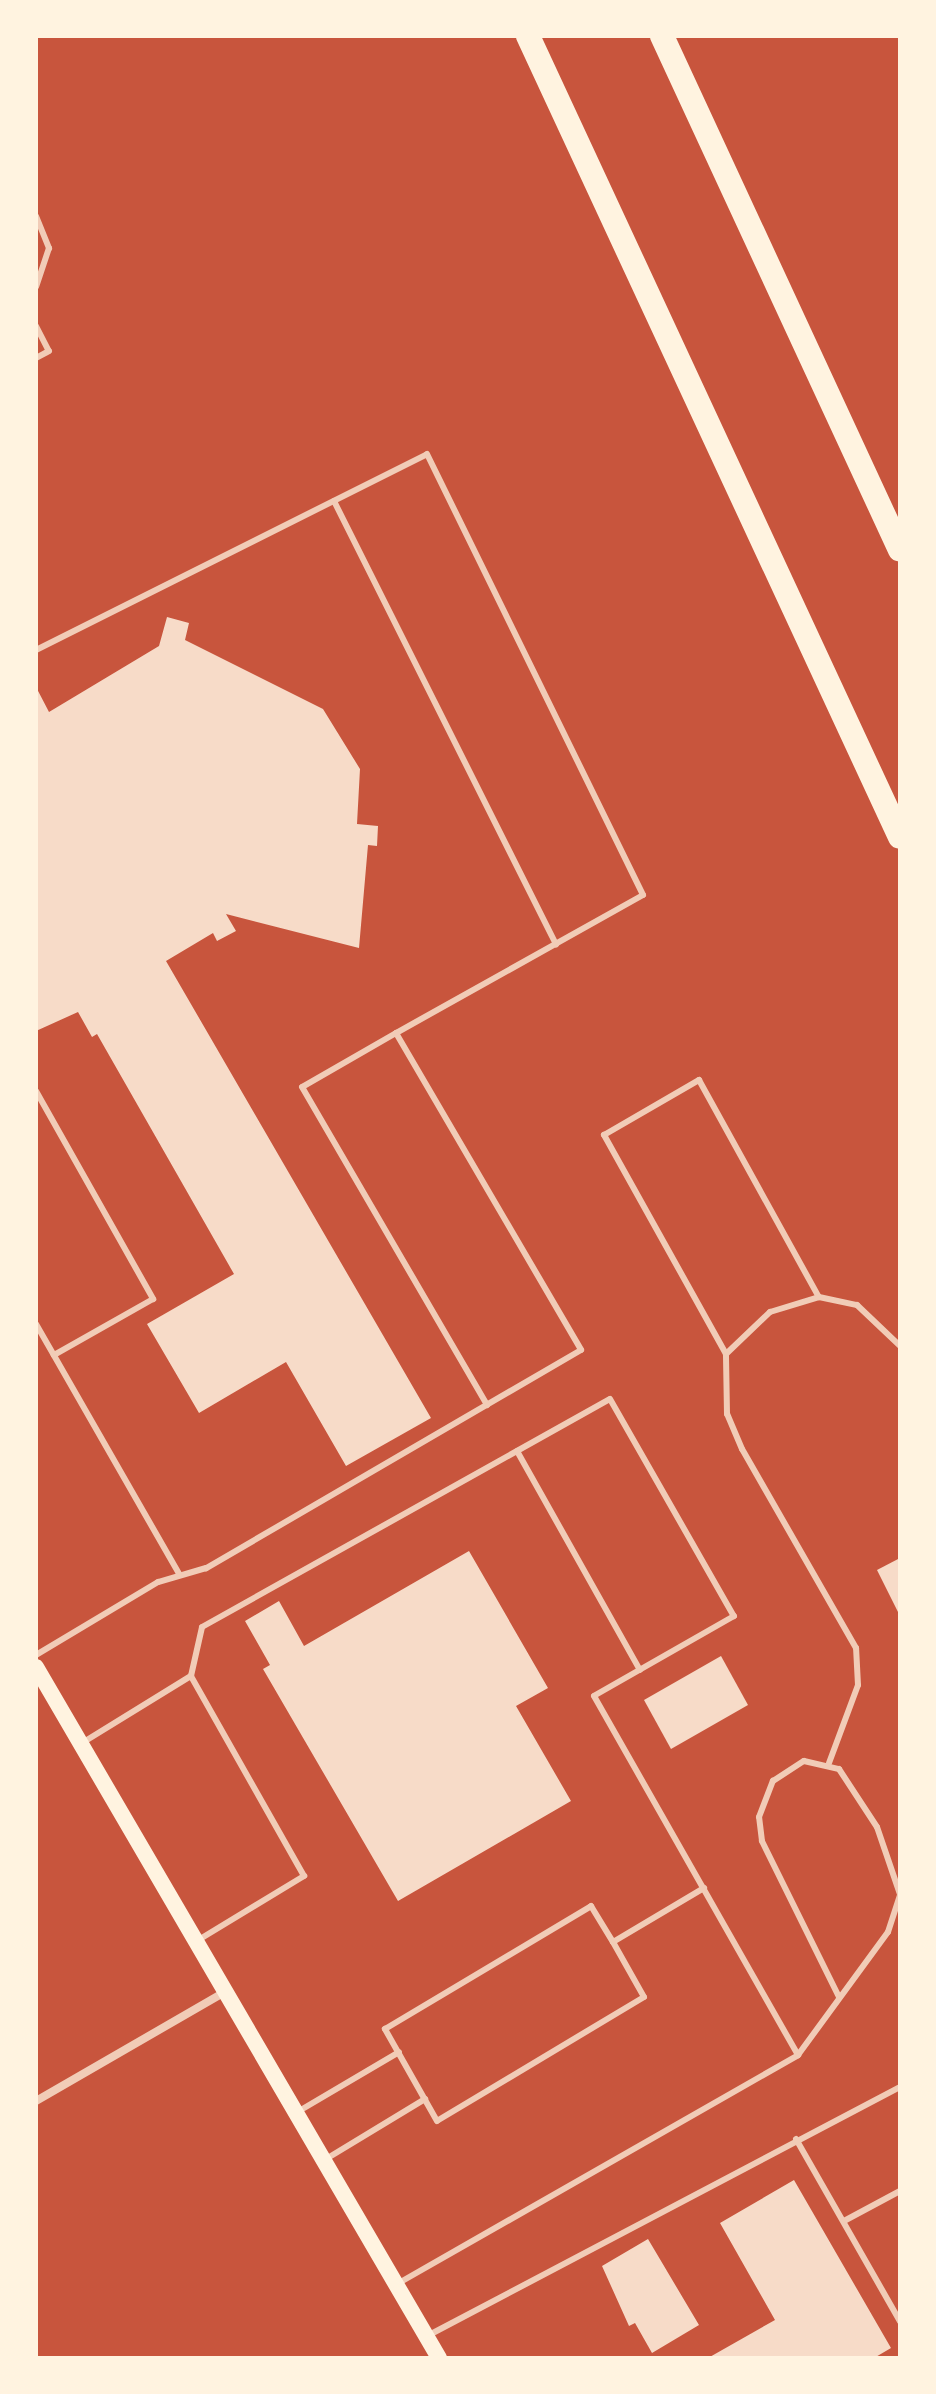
<!DOCTYPE html>
<html>
<head>
<meta charset="utf-8">
<style>
	body { margin:0 }
	#map { position:relative; width:936px; height:2394px; overflow:hidden; background:#c8553d; font-family:Poppins,sans-serif }
	div>[style] { position:absolute }
	.building>* { inset:0; background:#f7dbc8 }
	.service>* { height:6px; margin:-3px; padding:0 3px; transform-origin:3px; border-radius:3px; background:#f1ccb7 }
	.minor>* { height:8px; margin:-4px; padding:0 4px; transform-origin:4px; border-radius:4px; background:#f1ccb7 }
	.secondary>* { height:16px; margin:-8px; padding:0 8px; transform-origin:8px; border-radius:8px; background:#fff3e0 }
	.motorway>* { height:24px; margin:-12px; padding:0 12px; transform-origin:12px; border-radius:12px; background:#fff3e0 }
	span { translate:-50% -50%; white-space:nowrap; text-align:center; line-height:1.15; -webkit-text-stroke:6px #fff3e0; paint-order:stroke }
	.frame { position:absolute; inset:0; border:38px solid #fff3e0; pointer-events:none }
</style>
</head>
<body>
<div id="map">
	<div class="building">
		<i style="clip-path:polygon(167px 617px,189px 623px,185px 640px,323px 709px,360px 769px,357px 824px,378px 826px,377px 846px,368px 845px,359px 948px,226px 914px,236px 931px,217px 941px,213px 933px,166px 961px,431px 1418px,346px 1466px,286px 1362px,199px 1413px,147px 1324px,234px 1274px,97px 1034px,92px 1037px,78px 1012px,36px 1031px,36px 687px,49px 712px,159px 646px)"></i>
		<i style="clip-path:polygon(469px 1551px,548px 1688px,516px 1706px,571px 1801px,398px 1901px,263px 1669px,270px 1665px,245px 1621px,279px 1601px,304px 1646px)"></i>
		<i style="clip-path:polygon(900px 1558px,900px 1616px,877px 1570px)"></i>
		<i style="clip-path:polygon(721px 1656px,748px 1705px,671px 1749px,644px 1700px)"></i>
		<i style="clip-path:polygon(794px 2180px,891px 2348px,874px 2358px,708px 2358px,775px 2320px,720px 2223px)"></i>
		<i style="clip-path:polygon(648px 2239px,699px 2325px,652px 2353px,635px 2323px,629px 2326px,602px 2266px)"></i>
	</div>
	<div class="service">
		<i style="left:36px;top:216px;width:35px;rotate:68deg"></i>
		<i style="left:49px;top:248px;width:41px;rotate:108.4deg"></i>
		<i style="left:36px;top:326px;width:28px;rotate:63deg"></i>
		<i style="left:49px;top:351px;width:15px;rotate:152deg"></i>
		<i style="left:334px;top:501px;width:496px;rotate:63.4deg"></i>
		<i style="left:36px;top:650px;width:437px;rotate:-26.6deg"></i>
		<i style="left:427px;top:454px;width:491px;rotate:63.9deg"></i>
		<i style="left:643px;top:895px;width:283px;rotate:150.8deg"></i>
		<i style="left:396px;top:1033px;width:367px;rotate:59.7deg"></i>
		<i style="left:581px;top:1350px;width:434px;rotate:149.8deg"></i>
		<i style="left:206px;top:1568px;width:50px;rotate:163.7deg"></i>
		<i style="left:158px;top:1582px;width:142px;rotate:149.1deg"></i>
		<i style="left:396px;top:1033px;width:108px;rotate:150.1deg"></i>
		<i style="left:302px;top:1087px;width:368px;rotate:59.8deg"></i>
		<i style="left:36px;top:1091px;width:239px;rotate:60.6deg"></i>
		<i style="left:153px;top:1299px;width:114px;rotate:150.5deg"></i>
		<i style="left:36px;top:1324px;width:289px;rotate:60.2deg"></i>
		<i style="left:726px;top:1354px;width:61px;rotate:-43.7deg"></i>
		<i style="left:770px;top:1312px;width:51px;rotate:-17deg"></i>
		<i style="left:517px;top:1451px;width:251px;rotate:60.7deg"></i>
		<i style="left:82px;top:1743px;width:128px;rotate:-31.6deg"></i>
		<i style="left:829px;top:1763px;width:83px;rotate:-69.6deg"></i>
		<i style="left:858px;top:1685px;width:37px;rotate:-93deg"></i>
		<i style="left:856px;top:1648px;width:229px;rotate:-119.8deg"></i>
		<i style="left:742px;top:1449px;width:38px;rotate:-113deg"></i>
		<i style="left:727px;top:1414px;width:60px;rotate:-91deg"></i>
		<i style="left:726px;top:1354px;width:251px;rotate:-119.1deg"></i>
		<i style="left:604px;top:1135px;width:110px;rotate:-30.1deg"></i>
		<i style="left:699px;top:1080px;width:248px;rotate:61.1deg"></i>
		<i style="left:819px;top:1297px;width:39px;rotate:12deg"></i>
		<i style="left:857px;top:1305px;width:59px;rotate:43.6deg"></i>
		<i style="left:200px;top:1939px;width:122px;rotate:-31.2deg"></i>
		<i style="left:304px;top:1876px;width:230px;rotate:-119.5deg"></i>
		<i style="left:191px;top:1676px;width:50px;rotate:-77.3deg"></i>
		<i style="left:202px;top:1627px;width:467px;rotate:-29.2deg"></i>
		<i style="left:610px;top:1399px;width:250px;rotate:60.3deg"></i>
		<i style="left:734px;top:1616px;width:161px;rotate:150.3deg"></i>
		<i style="left:594px;top:1696px;width:413px;rotate:60.4deg"></i>
		<i style="left:613px;top:1942px;width:63px;rotate:60.6deg"></i>
		<i style="left:644px;top:1997px;width:241px;rotate:149.1deg"></i>
		<i style="left:437px;top:2121px;width:106px;rotate:-119.5deg"></i>
		<i style="left:385px;top:2029px;width:240px;rotate:-30.8deg"></i>
		<i style="left:591px;top:1906px;width:42px;rotate:58.6deg"></i>
		<i style="left:613px;top:1942px;width:106px;rotate:-30.7deg"></i>
		<i style="left:839px;top:1997px;width:174px;rotate:-116.3deg"></i>
		<i style="left:762px;top:1841px;width:24px;rotate:-97deg"></i>
		<i style="left:759px;top:1817px;width:39px;rotate:-69deg"></i>
		<i style="left:773px;top:1781px;width:37px;rotate:-33deg"></i>
		<i style="left:804px;top:1761px;width:36px;rotate:13deg"></i>
		<i style="left:839px;top:1769px;width:69px;rotate:56.8deg"></i>
		<i style="left:877px;top:1827px;width:71px;rotate:71.1deg"></i>
		<i style="left:299px;top:2111px;width:116px;rotate:-30.5deg"></i>
		<i style="left:796px;top:2139px;width:210px;rotate:60.3deg"></i>
		<i style="left:326px;top:2159px;width:116px;rotate:-31.2deg"></i>
		<i style="left:844px;top:2221px;width:64px;rotate:-28.2deg"></i>
		<i style="left:397px;top:2284px;width:462px;rotate:-29.7deg"></i>
		<i style="left:798px;top:2055px;width:152px;rotate:-53.8deg"></i>
		<i style="left:888px;top:1932px;width:38px;rotate:-72deg"></i>
		<i style="left:429px;top:2335px;width:532px;rotate:-27.77deg"></i>
	</div>
	<div class="minor">
		<i style="left:36px;top:2101px;width:218px;rotate:-30deg"></i>
	</div>
	<div class="secondary">
		<i style="left:36px;top:1667px;width:800px;rotate:59.75deg"></i>
	</div>
	<div class="motorway">
		<i style="left:528px;top:36px;width:883px;rotate:65.09deg"></i>
		<i style="left:662px;top:36px;width:566px;rotate:65.15deg"></i>
	</div>
	<div class="frame"></div>
</div>
</body>
</html>
